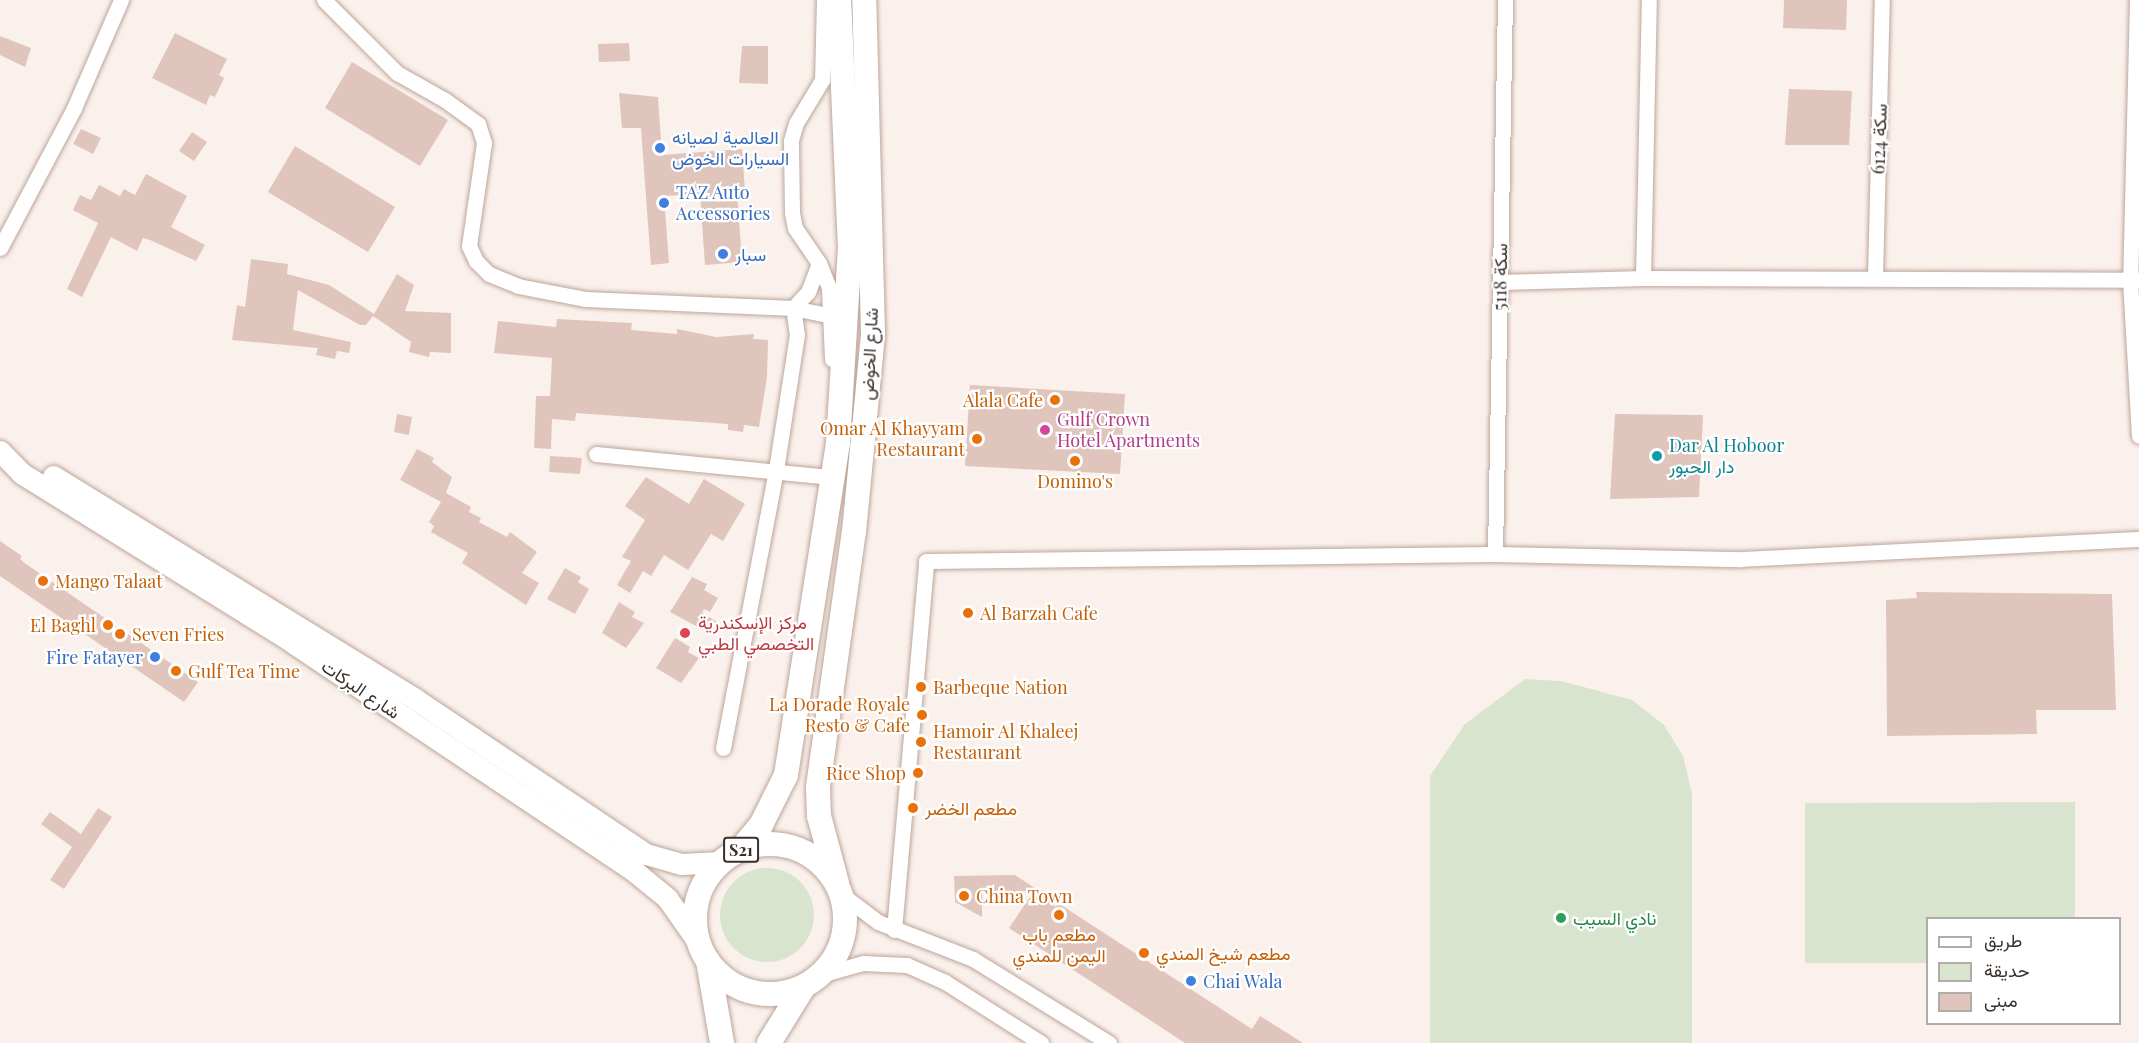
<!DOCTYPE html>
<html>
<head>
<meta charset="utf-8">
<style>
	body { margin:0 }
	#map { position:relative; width:2139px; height:1043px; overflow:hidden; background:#fbf1ec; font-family:"Playfair Display",Vazirmatn,serif }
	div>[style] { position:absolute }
	.green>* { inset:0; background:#d9e4ce }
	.round { border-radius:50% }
	.building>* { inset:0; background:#dfc5bb }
	.roads { filter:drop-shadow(0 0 2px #bca599) drop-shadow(0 0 2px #bca599) }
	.street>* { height:15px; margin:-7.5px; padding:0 7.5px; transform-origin:7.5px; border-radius:7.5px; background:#fff }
	.secondary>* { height:21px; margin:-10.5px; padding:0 10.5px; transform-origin:10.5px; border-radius:10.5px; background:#fff }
	.primary>* { height:24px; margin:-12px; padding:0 12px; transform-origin:12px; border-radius:12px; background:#fff }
	.primary>.ring { margin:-12px; padding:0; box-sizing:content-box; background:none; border:24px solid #fff; border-radius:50% }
	.dots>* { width:16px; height:16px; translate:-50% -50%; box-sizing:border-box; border:3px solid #fff; border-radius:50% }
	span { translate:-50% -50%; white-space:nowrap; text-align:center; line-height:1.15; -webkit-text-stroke:4.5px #fff; paint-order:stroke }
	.shield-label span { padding:2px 4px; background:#fff; border:2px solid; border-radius:4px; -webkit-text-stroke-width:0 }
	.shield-label { font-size:16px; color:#39302b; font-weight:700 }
	.shop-label { font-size:18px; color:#366cbe }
	.left { translate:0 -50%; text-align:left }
	.right { translate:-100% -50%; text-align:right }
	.street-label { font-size:18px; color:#39302b }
	.food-label { font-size:18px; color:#c56008 }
	.hotel-label { font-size:18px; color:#b23c85 }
	.culture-label { font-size:18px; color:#0d838f }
	.health-label { font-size:18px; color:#be3a42 }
	.leisure-label { font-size:18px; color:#27864d }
	.legend { position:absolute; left:1926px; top:917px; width:195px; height:108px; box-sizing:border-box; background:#fff; border:2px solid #b0acaa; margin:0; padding:8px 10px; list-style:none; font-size:18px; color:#39302b }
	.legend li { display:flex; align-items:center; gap:12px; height:30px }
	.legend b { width:30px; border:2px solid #b0acaa }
</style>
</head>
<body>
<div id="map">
	<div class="green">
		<i style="clip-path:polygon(1525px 679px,1561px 681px,1632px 700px,1664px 725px,1683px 756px,1692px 793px,1692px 1043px,1430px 1043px,1430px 776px,1465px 724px)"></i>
		<i style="clip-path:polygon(2075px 802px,2075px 918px,1928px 918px,1927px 963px,1805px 963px,1805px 803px)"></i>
		<i class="round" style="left:720px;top:868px;width:94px;height:94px"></i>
	</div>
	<div class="building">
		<i style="clip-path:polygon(1784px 0,1847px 0,1846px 30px,1783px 28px)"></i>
		<i style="clip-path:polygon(175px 33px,227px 59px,219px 75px,224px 78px,215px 97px,210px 95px,206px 105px,152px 78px)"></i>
		<i style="clip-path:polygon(0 36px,31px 48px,25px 67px,0 55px)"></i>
		<i style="clip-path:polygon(629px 43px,630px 61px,599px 62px,598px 44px)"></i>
		<i style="clip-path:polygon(742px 46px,768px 46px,768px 84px,739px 83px)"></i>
		<i style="clip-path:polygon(352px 62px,448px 120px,420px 166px,325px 108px)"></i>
		<i style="clip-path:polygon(1789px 89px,1852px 91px,1849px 145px,1785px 145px)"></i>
		<i style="clip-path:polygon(619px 93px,658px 97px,662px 155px,742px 149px,745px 190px,737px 191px,742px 262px,705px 265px,700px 194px,664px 196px,669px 263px,651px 265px,641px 128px,622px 128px)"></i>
		<i style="clip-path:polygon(81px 129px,101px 138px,93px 154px,73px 144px)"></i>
		<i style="clip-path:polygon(192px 132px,207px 142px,194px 161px,179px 151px)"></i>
		<i style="clip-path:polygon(295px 146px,395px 207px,368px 252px,268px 192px)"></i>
		<i style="clip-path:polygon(146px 174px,187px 196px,171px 227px,205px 245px,196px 261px,150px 240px,143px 238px,137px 251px,111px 237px,82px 297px,67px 289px,98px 223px,73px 210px,80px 195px,91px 200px,99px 185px,120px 196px,124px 189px,135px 195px)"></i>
		<i style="clip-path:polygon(251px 259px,288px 264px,287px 274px,329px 285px,374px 314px,397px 274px,414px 285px,405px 311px,451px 313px,451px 353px,430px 352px,429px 357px,409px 352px,411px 342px,373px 316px,366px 325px,360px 325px,298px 290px,293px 330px,351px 342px,349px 353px,337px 351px,335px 359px,316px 355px,318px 348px,232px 340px,237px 305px,245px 307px)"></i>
		<i style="clip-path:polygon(557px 319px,632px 323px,631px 330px,677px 334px,677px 329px,716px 337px,754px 334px,753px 339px,768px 340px,767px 377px,759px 427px,744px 425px,743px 432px,728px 430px,728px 424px,576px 413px,575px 421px,552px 419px,551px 449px,534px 448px,536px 396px,550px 396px,552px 358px,494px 353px,498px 321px,556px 327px)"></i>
		<i style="clip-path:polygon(970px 385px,1125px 394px,1120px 474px,965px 466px)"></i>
		<i style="clip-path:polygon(397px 414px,412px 417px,409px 435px,394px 432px)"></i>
		<i style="clip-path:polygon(1615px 414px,1703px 415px,1699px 497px,1610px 499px)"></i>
		<i style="clip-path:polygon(417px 449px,434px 458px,432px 462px,452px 477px,444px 498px,446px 493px,471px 507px,469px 512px,481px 518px,479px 522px,507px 537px,510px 532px,537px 552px,522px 573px,539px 583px,526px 605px,462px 563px,468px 553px,431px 532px,434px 526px,429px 522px,441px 502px,400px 480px)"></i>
		<i style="clip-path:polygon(550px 456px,582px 458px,580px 474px,549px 472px)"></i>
		<i style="clip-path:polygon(646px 477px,689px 504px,704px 479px,745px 504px,723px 541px,711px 534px,688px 570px,664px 555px,651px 576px,643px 571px,630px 593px,617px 585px,631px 561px,622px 557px,645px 520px,625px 506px)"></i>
		<i style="clip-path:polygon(0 541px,22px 556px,20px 559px,26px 564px,198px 682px,184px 702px,0 576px)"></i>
		<i style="clip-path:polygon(565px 568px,581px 577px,578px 582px,589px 589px,575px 614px,547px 599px)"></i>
		<i style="clip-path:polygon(692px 577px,707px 584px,704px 590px,718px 598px,710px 612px,704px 609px,702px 613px,716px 621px,709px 633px,670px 612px)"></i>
		<i style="clip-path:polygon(1916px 592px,2112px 594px,2116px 710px,2036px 710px,2037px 734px,1887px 736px,1886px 600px,1917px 598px)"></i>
		<i style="clip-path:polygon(619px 602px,635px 612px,632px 617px,644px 623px,626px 648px,602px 633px)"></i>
		<i style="clip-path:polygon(675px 638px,690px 647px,688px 652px,699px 658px,681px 683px,656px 668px)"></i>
		<i style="clip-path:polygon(98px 808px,112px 817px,64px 889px,50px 880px,72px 847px,41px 824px,50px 812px,81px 834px)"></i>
		<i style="clip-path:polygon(1015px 875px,1252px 1029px,1260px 1016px,1303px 1043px,1185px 1043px,1009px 928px,1034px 891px,982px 892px,982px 917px,955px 902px,954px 876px)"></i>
	</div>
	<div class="roads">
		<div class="street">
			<i style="left:324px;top:0;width:103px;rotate:45deg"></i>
			<i style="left:397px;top:73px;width:55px;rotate:29.4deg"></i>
			<i style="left:445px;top:100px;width:41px;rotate:36deg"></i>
			<i style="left:478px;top:124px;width:20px;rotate:72deg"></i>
			<i style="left:484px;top:143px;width:104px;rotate:98.3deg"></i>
			<i style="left:469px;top:246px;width:17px;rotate:65deg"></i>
			<i style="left:476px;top:261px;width:18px;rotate:45deg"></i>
			<i style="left:489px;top:274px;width:31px;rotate:22deg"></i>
			<i style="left:518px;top:286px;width:68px;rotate:11deg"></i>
			<i style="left:585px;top:299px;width:208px;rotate:2.5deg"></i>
			<i style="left:793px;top:308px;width:41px;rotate:11.3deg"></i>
			<i style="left:824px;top:0;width:80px;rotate:91.4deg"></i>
			<i style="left:822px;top:80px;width:50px;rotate:121.2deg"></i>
			<i style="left:796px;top:123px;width:19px;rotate:106deg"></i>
			<i style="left:791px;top:141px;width:72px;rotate:89.2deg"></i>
			<i style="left:792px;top:213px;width:15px;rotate:79deg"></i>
			<i style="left:795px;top:228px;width:42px;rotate:55.6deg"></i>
			<i style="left:819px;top:263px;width:27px;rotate:68deg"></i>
			<i style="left:829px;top:288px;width:71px;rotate:87.6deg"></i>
			<i style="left:2137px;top:0;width:280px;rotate:91.4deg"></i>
			<i style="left:2130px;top:280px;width:156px;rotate:86.7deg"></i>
			<i style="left:0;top:248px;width:158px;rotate:-62.1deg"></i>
			<i style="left:74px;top:108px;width:118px;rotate:-66.5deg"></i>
			<i style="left:1643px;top:278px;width:278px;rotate:-88.8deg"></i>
			<i style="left:1875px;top:278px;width:278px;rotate:-88.6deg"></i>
			<i style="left:1500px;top:282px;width:143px;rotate:-1.6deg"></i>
			<i style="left:1643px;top:278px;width:496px;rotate:0.2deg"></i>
			<i style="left:793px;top:308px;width:22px;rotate:-47deg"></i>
			<i style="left:808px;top:292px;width:31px;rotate:-69deg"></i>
			<i style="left:596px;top:454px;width:237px;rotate:5.6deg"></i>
			<i style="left:1495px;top:554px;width:554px;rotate:-88.97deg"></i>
			<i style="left:723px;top:748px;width:283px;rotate:-79.2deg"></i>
			<i style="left:776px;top:470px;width:137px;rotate:-81.2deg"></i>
			<i style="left:797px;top:335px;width:27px;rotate:-98deg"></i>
			<i style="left:841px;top:894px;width:46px;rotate:37.1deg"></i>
			<i style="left:878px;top:922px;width:102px;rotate:21.3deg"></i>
			<i style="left:973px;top:959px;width:160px;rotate:31.7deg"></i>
			<i style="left:894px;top:930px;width:370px;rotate:-85deg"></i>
			<i style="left:926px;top:561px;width:569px;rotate:-0.7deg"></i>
			<i style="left:1495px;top:554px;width:246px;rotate:1.2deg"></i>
			<i style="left:1741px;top:559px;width:399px;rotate:-2.9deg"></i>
			<i style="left:820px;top:975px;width:45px;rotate:-15.6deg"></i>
			<i style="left:863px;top:963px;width:44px;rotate:2.6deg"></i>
			<i style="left:907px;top:965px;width:42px;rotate:24.1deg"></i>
			<i style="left:945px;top:982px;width:114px;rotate:32.4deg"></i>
		</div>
		<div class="secondary">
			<i style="left:0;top:451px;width:30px;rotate:46deg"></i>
			<i style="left:21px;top:473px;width:319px;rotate:31.9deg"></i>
			<i style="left:292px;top:642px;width:412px;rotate:33.8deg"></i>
			<i style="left:634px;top:871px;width:43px;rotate:39.3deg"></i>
			<i style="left:667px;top:898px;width:54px;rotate:54.8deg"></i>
			<i style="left:53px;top:476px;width:425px;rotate:31.6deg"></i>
			<i style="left:415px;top:699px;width:278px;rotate:33.9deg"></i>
			<i style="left:646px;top:854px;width:36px;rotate:16deg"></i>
			<i style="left:681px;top:864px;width:40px;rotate:-2.9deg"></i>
		</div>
		<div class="primary">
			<i class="ring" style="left:695px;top:844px;width:126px;height:126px"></i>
			<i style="left:740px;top:850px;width:33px;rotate:-50deg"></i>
			<i style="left:761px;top:825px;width:56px;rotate:-63.4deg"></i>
			<i style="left:786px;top:775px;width:336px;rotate:-81.1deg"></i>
			<i style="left:838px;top:443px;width:194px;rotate:-86.5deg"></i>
			<i style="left:850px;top:249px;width:249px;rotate:-92.5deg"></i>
			<i style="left:837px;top:883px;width:69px;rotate:-105deg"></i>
			<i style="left:819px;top:816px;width:29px;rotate:-92deg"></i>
			<i style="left:818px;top:787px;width:258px;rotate:-82deg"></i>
			<i style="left:854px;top:532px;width:200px;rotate:-84.5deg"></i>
			<i style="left:873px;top:333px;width:333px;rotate:-91.5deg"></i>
			<i style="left:708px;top:961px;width:83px;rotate:80.3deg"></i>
			<i style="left:769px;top:1043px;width:67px;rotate:-58.4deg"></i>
		</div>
	</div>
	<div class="dots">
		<i style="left:660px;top:148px;background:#3f7fe0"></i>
		<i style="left:664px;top:203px;background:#3f7fe0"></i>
		<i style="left:723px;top:254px;background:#3f7fe0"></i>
		<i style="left:1055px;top:400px;background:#e8710a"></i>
		<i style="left:1045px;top:430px;background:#d1479c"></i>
		<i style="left:977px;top:439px;background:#e8710a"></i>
		<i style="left:1657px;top:456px;background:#0f9aa8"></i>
		<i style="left:1075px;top:461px;background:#e8710a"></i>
		<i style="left:43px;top:581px;background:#e8710a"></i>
		<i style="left:968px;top:613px;background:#e8710a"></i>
		<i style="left:108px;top:625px;background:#e8710a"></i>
		<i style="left:685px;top:633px;background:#e0444e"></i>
		<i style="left:120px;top:634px;background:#e8710a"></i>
		<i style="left:155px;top:657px;background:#3f7fe0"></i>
		<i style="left:176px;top:671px;background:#e8710a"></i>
		<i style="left:921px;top:687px;background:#e8710a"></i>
		<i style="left:922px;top:715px;background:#e8710a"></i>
		<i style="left:921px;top:742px;background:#e8710a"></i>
		<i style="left:918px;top:773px;background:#e8710a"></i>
		<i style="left:913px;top:808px;background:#e8710a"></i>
		<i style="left:964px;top:896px;background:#e8710a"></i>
		<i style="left:1059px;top:915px;background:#e8710a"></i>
		<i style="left:1561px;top:918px;background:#2e9e5b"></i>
		<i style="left:1144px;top:953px;background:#e8710a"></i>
		<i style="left:1191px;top:981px;background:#3f7fe0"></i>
	</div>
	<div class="shield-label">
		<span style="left:741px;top:850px">S21</span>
	</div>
	<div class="shop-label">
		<span class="left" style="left:672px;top:148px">العالمية لصيانه<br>السيارات الخوض</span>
		<span class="left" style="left:676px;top:203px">TAZ Auto<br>Accessories</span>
		<span class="left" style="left:735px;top:254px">سبار</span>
		<span class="right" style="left:143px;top:657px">Fire Fatayer</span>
		<span class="left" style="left:1203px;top:981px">Chai Wala</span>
	</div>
	<div class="street-label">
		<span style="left:1879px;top:139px;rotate:-88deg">سكة 6124</span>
		<span style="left:1500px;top:277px;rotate:-89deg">سكة 5118</span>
		<span style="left:869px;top:354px;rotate:-87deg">شارع الخوض</span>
		<span style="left:361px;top:689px;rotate:34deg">شارع البركات</span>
	</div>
	<div class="food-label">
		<span class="right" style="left:1043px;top:400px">Alala Cafe</span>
		<span class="right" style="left:965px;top:439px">Omar Al Khayyam<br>Restaurant</span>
		<span style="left:1075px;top:481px">Domino's</span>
		<span class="left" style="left:55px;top:581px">Mango Talaat</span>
		<span class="left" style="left:980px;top:613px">Al Barzah Cafe</span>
		<span class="right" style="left:96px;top:625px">El Baghl</span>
		<span class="left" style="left:132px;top:634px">Seven Fries</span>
		<span class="left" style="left:188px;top:671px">Gulf Tea Time</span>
		<span class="left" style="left:933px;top:687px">Barbeque Nation</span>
		<span class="right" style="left:910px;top:715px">La Dorade Royale<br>Resto &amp; Cafe</span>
		<span class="left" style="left:933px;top:742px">Hamoir Al Khaleej<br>Restaurant</span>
		<span class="right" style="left:906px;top:773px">Rice Shop</span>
		<span class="left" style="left:925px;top:808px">مطعم الخضر</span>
		<span class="left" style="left:976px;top:896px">China Town</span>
		<span style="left:1059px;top:945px">مطعم باب<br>اليمن للمندي</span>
		<span class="left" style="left:1156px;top:953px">مطعم شيخ المندي</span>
	</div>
	<div class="hotel-label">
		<span class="left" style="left:1057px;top:430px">Gulf Crown<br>Hotel Apartments</span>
	</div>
	<div class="culture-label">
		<span class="left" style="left:1669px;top:456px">Dar Al Hoboor<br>دار الحبور</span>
	</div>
	<div class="health-label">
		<span class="left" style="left:698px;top:633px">مركز الإسكندرية<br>التخصصي الطبي</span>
	</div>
	<div class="leisure-label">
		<span class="left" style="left:1573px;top:918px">نادي السيب</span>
	</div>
	<ul class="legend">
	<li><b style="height:8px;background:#fff"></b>طريق</li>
	<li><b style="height:16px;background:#d9e4ce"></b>حديقة</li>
	<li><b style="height:16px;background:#dfc5bb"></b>مبنى</li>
	</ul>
</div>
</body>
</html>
